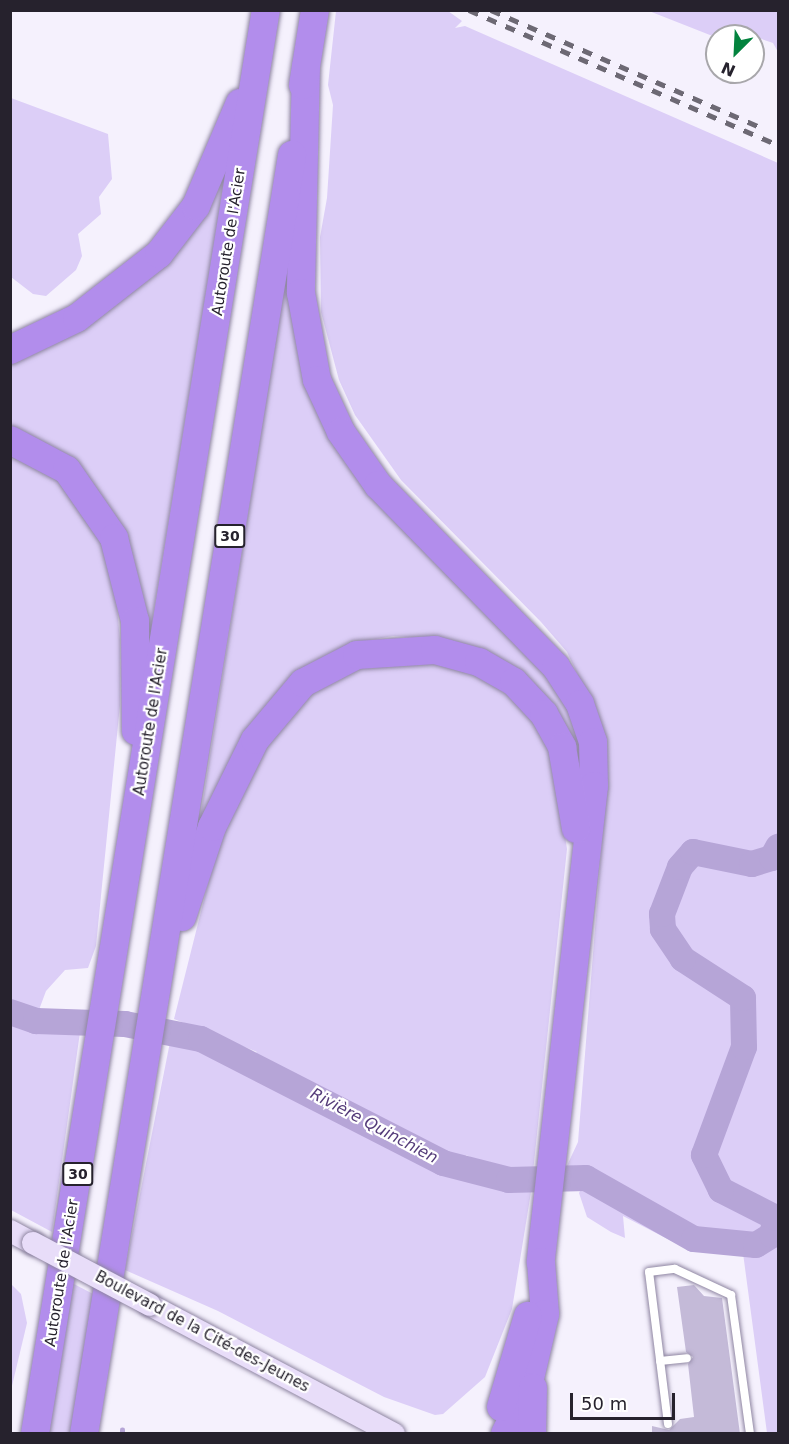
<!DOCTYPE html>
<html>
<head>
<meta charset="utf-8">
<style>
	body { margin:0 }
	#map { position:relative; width:789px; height:1444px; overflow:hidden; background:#f5f1fd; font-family:"DejaVu Sans",sans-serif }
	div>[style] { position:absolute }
	.green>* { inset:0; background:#dccef7 }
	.stream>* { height:4.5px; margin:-2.25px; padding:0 2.25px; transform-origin:2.25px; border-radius:2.25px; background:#b6a5d7 }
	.river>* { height:26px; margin:-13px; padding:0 13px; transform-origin:13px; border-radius:13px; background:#b6a5d7 }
	.building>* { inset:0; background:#c4bad8 }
	.roads { filter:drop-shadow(0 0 2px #8f86a2) drop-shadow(0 0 2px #8f86a2) }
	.service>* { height:8px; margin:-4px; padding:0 4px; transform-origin:4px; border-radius:4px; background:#fff }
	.secondary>* { height:22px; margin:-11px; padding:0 11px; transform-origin:11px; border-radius:11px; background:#e8ddf9 }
	.motorway>* { height:28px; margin:-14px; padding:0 14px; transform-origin:14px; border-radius:14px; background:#b28dec }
	.rail>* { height:4.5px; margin-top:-2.25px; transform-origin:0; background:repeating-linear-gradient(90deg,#6d6974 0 10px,transparent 0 20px) }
	.bridges { filter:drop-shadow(0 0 2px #8f86a2) drop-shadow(0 0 2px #8f86a2) }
	.secondary-bridge>* { height:22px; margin:-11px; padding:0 11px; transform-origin:11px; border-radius:11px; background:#e8ddf9 }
	span { translate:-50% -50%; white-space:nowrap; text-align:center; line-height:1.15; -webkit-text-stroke:4.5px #fff; paint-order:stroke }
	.shield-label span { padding:2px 4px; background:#fff; border:2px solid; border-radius:4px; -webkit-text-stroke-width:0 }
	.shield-label { font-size:14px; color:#26222d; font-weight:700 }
	.street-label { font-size:15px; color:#26222d }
	.water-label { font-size:16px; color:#553c7a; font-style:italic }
	.frame { position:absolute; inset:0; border:12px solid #26222d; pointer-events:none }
	.north { position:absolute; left:705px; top:24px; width:60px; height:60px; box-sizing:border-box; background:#fff; border:2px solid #a8a7ab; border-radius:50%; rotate:204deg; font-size:16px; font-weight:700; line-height:24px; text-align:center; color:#26222d }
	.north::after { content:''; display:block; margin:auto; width:21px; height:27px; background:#03833e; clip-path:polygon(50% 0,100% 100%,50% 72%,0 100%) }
	.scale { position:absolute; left:570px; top:1393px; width:105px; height:27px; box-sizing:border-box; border:3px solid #26222d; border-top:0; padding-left:8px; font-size:18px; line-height:21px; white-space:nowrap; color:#26222d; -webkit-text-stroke:4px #fff; paint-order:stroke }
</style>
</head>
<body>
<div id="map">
	<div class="green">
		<i style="clip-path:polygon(336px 11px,448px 11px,462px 21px,455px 28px,465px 26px,778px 163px,778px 1433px,767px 1433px,743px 1253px,687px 1249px,623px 1216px,625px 1238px,611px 1232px,587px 1217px,579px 1193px,589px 1172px,565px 1170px,578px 1142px,603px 828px,588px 696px,567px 652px,541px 622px,401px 480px,355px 415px,339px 380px,321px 312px,320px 237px,327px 198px,333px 105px,328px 85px)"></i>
		<i style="clip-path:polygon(649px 11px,778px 11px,778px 52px,773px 43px,753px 36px,715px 37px)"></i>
		<i style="clip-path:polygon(11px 98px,108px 134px,112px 179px,99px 197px,101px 214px,78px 234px,82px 256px,76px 270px,46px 296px,33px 294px,11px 277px)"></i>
		<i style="clip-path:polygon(218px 181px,223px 181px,218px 218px,148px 645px,113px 513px,82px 471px,11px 430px,10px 359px,39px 346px)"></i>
		<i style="clip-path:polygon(288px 262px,307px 375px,575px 714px,586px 781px,569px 746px,446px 640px,393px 636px,364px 641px,281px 688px,249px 728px,200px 819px)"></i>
		<i style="clip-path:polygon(10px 449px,66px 482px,113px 564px,120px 640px,120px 705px,96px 946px,88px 968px,65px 970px,46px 991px,33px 1026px,81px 1025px,52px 1232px,11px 1210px)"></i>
		<i style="clip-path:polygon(373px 661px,460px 664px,524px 706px,554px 761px,567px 849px,533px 1172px,506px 1175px,466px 1155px,469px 1174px,532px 1186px,512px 1309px,485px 1377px,443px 1414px,435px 1415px,384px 1397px,218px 1311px,125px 1270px,170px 1042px,193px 1044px,238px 1065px,257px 1052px,174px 1019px,222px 828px,251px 766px,305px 697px)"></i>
		<i style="clip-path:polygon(72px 1283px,97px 1296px,74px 1433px,46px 1434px)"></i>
		<i style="clip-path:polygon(11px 1284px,21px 1294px,27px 1323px,11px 1390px)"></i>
	</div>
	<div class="stream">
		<i style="left:122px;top:1434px;width:4px;rotate:-90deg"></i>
	</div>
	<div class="river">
		<i style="left:10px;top:1012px;width:28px;rotate:19deg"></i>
		<i style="left:36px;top:1021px;width:89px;rotate:1.9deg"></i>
		<i style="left:125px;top:1024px;width:77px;rotate:11.2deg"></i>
		<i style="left:201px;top:1039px;width:272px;rotate:27.1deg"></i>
		<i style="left:443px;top:1163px;width:68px;rotate:14.4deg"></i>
		<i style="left:509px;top:1180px;width:77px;rotate:-1.5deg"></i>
		<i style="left:586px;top:1178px;width:124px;rotate:29.5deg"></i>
		<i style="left:694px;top:1239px;width:62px;rotate:5.5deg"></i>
		<i style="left:756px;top:1245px;width:19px;rotate:-32deg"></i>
		<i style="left:772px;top:1235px;width:17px;rotate:-77deg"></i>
		<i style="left:776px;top:1218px;width:62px;rotate:-153deg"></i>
		<i style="left:721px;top:1190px;width:39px;rotate:-116deg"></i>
		<i style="left:704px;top:1155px;width:115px;rotate:-69.7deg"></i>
		<i style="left:744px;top:1047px;width:49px;rotate:-91.2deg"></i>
		<i style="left:743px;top:998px;width:72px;rotate:-147deg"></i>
		<i style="left:683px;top:959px;width:36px;rotate:-124deg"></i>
		<i style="left:663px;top:929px;width:15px;rotate:-94deg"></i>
		<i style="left:662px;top:914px;width:50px;rotate:-69deg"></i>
		<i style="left:680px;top:867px;width:20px;rotate:-49deg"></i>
		<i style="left:693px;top:852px;width:60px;rotate:11.5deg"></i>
		<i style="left:752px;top:864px;width:21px;rotate:-17deg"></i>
		<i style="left:772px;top:858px;width:13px;rotate:-61deg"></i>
	</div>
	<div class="building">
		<i style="clip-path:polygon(694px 1285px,704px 1296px,722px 1298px,740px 1434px,652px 1434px,652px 1426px,669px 1430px,680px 1419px,694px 1417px,688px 1364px,693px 1357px,686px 1352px,677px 1287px)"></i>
	</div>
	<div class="roads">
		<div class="service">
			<i style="left:660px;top:1361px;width:27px;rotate:-6deg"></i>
			<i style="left:668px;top:1424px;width:153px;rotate:-97.1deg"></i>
			<i style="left:649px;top:1272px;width:26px;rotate:-7deg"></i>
			<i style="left:675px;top:1269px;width:62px;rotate:24.9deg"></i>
			<i style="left:731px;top:1295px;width:140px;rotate:82.2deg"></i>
		</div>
		<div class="secondary">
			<i style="left:10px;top:1231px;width:26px;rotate:28deg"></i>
			<i style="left:150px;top:1305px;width:276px;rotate:27.9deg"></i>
		</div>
		<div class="motorway">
			<i style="left:306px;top:66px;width:227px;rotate:91.3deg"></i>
			<i style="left:301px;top:293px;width:88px;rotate:79.6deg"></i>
			<i style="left:317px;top:380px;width:57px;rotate:65.2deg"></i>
			<i style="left:341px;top:432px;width:65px;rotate:55.1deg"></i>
			<i style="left:378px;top:485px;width:255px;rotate:45.6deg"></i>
			<i style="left:556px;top:667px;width:44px;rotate:57deg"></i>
			<i style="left:580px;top:704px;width:40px;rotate:71.1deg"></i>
			<i style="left:593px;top:742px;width:44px;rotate:88.7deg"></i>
			<i style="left:594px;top:786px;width:479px;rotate:96.4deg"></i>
			<i style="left:541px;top:1262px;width:52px;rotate:85.6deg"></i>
			<i style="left:545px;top:1314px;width:75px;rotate:103.1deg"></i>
			<i style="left:528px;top:1387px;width:52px;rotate:116.1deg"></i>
			<i style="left:303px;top:85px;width:76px;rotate:-80.9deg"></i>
			<i style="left:10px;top:350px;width:74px;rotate:-25.5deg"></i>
			<i style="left:77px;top:318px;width:104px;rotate:-38deg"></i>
			<i style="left:159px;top:254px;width:61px;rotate:-52.4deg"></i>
			<i style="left:196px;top:206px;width:112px;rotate:-66.9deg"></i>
			<i style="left:10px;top:440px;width:64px;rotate:27.8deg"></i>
			<i style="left:67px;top:470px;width:83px;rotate:55.3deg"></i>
			<i style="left:114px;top:538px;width:86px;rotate:75.8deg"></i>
			<i style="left:135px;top:621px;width:110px;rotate:89.5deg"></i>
			<i style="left:182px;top:917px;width:95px;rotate:-71.6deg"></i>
			<i style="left:212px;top:827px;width:97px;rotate:-63.7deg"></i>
			<i style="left:255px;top:740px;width:75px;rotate:-49.9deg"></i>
			<i style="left:303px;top:683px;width:61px;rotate:-27.4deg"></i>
			<i style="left:357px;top:655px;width:78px;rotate:-3.7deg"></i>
			<i style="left:435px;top:650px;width:46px;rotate:15.3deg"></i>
			<i style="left:479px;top:662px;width:40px;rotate:29.7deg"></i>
			<i style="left:514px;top:682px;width:44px;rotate:46.8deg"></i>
			<i style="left:544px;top:714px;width:38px;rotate:61deg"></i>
			<i style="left:562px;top:747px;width:83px;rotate:80.3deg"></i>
			<i style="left:501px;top:1407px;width:95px;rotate:-73.5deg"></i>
			<i style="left:35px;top:1434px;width:1443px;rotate:-80.79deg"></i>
			<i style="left:84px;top:1434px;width:1296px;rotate:-80.76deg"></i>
			<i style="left:532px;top:1434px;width:46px;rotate:-88.8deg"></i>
		</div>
	</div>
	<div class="rail">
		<i style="left:469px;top:10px;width:337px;rotate:23.6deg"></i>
		<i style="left:491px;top:10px;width:299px;rotate:23.5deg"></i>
	</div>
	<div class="bridges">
		<div class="secondary-bridge">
			<i style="left:33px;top:1243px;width:132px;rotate:27.9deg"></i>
		</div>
	</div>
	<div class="shield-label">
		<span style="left:230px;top:536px">30</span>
		<span style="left:78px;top:1174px">30</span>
	</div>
	<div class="street-label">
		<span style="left:229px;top:242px;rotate:-81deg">Autoroute de l'Acier</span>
		<span style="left:151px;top:722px;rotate:-81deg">Autoroute de l'Acier</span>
		<span style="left:62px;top:1273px;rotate:-81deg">Autoroute de l'Acier</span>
		<span style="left:202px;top:1332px;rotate:28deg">Boulevard de la Cité-des-Jeunes</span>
	</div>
	<div class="water-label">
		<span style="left:374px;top:1126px;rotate:28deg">Rivière Quinchien</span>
	</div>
	<div class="frame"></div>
	<div class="north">N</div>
	<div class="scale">50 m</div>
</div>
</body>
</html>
